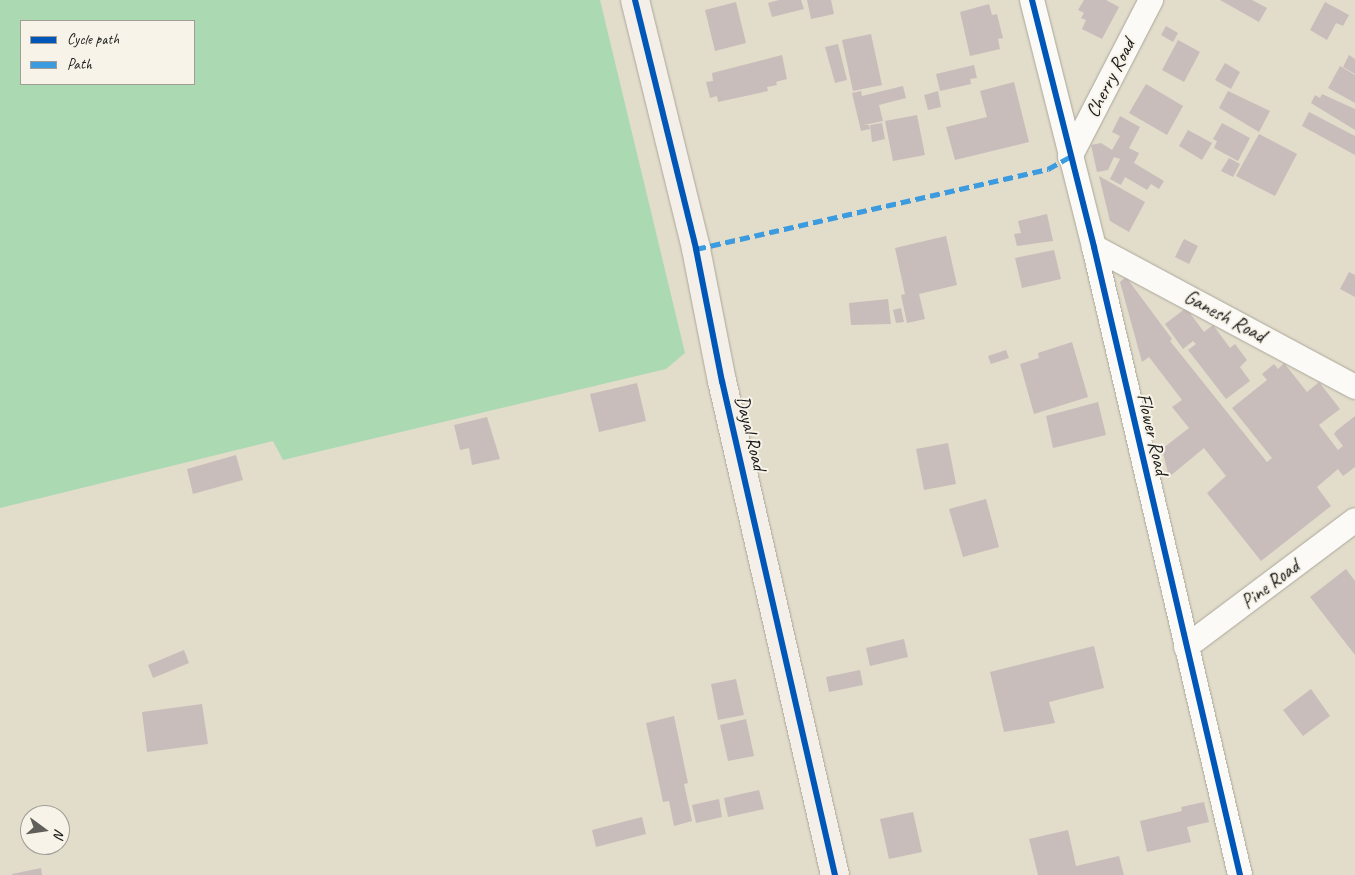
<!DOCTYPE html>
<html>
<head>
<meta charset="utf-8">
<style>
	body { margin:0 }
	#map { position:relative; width:1355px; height:875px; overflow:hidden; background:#e2dcca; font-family:Caveat,sans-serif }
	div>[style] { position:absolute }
	.green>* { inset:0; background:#abd9b2 }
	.building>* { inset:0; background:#c9bdbb }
	.roads { filter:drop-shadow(0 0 1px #aaa79b) drop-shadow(0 0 1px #aaa79b) }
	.street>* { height:24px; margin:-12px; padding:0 12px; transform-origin:12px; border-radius:12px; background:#fbfaf7 }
	.secondary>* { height:28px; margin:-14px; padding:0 14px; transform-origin:14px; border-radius:14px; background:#f4f0e9 }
	.quiet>* { height:5px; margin-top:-2.5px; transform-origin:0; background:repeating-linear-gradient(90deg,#3c9bdf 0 10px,transparent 0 15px) }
	.cycleway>* { height:6px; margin:-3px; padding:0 3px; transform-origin:3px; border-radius:3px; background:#0057b8 }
	span { translate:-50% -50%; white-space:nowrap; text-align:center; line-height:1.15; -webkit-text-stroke:4px #f7f3e8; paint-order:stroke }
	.street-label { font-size:20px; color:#1c1c1c }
	.legend { position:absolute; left:20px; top:20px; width:175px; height:65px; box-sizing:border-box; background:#f7f3e8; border:1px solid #9f9d96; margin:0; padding:6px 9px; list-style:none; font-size:15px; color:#1c1c1c }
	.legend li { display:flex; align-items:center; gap:10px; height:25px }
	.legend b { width:25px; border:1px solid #9f9d96 }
	.north { position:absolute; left:20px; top:805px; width:50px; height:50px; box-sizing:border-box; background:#f7f3e8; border:1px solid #9f9d96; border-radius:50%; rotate:104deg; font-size:14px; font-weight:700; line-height:20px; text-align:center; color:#1c1c1c }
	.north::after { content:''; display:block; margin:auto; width:18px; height:22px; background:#615f59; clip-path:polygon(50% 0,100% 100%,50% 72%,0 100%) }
</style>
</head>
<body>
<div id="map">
	<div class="green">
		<i style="clip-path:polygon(evenodd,0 0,600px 0,685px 353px,666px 369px,283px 460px,273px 441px,0 508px,0 0,21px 21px,194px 21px,194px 84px,21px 84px,21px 21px)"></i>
	</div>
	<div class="building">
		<i style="clip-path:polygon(779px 0,801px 0,804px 9px,772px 17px,768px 3px)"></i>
		<i style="clip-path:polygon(807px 0,831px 0,834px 14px,811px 19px)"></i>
		<i style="clip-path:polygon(1084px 0,1106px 0,1119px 7px,1102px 39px,1082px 29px,1086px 20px,1081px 18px,1084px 13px,1078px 10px)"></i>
		<i style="clip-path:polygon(1220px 0,1252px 0,1267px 8px,1259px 22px)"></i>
		<i style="clip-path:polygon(736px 2px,746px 43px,715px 51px,705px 10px)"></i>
		<i style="clip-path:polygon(1325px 2px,1349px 15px,1343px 26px,1336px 23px,1327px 40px,1310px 30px)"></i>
		<i style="clip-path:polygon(989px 4px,992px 15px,997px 14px,1003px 38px,998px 39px,1000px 49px,970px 56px,960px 12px)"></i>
		<i style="clip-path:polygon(1166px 26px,1178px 33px,1173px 42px,1161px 35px)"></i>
		<i style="clip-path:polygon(871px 34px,882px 85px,853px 91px,842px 40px)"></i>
		<i style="clip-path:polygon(1178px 40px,1200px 52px,1184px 82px,1162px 70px)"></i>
		<i style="clip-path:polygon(838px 44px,847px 80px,835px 83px,825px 47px)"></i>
		<i style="clip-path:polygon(782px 55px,787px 79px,776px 82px,777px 85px,767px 87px,768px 91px,718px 102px,717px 96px,710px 98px,706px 82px,713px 81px,712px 73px)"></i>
		<i style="clip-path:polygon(1349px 55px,1355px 59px,1355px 74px,1343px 67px)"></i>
		<i style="clip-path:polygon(1225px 63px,1240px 72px,1231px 89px,1215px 80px)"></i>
		<i style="clip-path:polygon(974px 65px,977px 78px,970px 79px,971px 84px,940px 91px,936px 74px)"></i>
		<i style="clip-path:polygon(1340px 66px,1355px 75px,1355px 103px,1328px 88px)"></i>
		<i style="clip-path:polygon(1014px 82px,1029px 142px,955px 160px,946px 127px,987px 117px,980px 91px)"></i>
		<i style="clip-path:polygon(1146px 84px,1183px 106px,1167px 135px,1129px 113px)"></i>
		<i style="clip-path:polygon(903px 86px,906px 98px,879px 105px,883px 121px,864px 125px,869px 125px,870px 129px,861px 131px,852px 93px,861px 91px,862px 96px)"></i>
		<i style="clip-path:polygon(938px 91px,941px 107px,928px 110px,924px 95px)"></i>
		<i style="clip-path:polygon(1228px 91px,1270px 111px,1259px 132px,1219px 108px)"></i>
		<i style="clip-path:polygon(1322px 94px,1355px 109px,1355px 130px,1311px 103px,1315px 95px,1320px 98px)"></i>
		<i style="clip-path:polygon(1309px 112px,1355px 136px,1355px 155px,1302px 126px)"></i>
		<i style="clip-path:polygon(917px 115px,925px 155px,893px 161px,885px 121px)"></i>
		<i style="clip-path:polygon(1120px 116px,1140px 127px,1129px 148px,1139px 153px,1134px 163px,1164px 181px,1159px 189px,1151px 184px,1147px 190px,1125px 177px,1121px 185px,1110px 179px,1120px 159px,1114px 157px,1108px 170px,1097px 172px,1091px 145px,1101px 143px,1112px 150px,1120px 136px,1112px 132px)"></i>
		<i style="clip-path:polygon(882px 123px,885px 139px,872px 142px,870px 125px)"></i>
		<i style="clip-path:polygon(1222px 123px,1250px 138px,1238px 161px,1214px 148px,1217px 141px,1213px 139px)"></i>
		<i style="clip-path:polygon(1188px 130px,1212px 143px,1202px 160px,1179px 146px)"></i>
		<i style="clip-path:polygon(1259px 134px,1297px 154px,1275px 196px,1236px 176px)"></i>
		<i style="clip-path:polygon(1229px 158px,1240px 164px,1233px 177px,1221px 171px)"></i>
		<i style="clip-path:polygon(1099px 176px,1145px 202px,1129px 232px,1110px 221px)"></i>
		<i style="clip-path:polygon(1047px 214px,1053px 241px,1017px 246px,1014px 234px,1021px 233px,1018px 221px)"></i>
		<i style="clip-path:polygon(946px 236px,957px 285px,919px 294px,925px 319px,907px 323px,901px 295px,905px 294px,895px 248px)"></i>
		<i style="clip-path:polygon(1184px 239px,1198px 246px,1189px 264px,1175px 257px)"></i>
		<i style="clip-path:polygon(1054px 250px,1061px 279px,1022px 288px,1015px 258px)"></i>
		<i style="clip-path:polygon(1349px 272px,1355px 275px,1355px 297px,1340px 289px)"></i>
		<i style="clip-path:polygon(1126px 277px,1172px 339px,1170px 341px,1267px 462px,1272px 458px,1232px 408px,1267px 380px,1262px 374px,1274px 364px,1278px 369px,1284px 363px,1307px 392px,1319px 382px,1340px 409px,1319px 425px,1338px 450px,1343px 446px,1334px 434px,1336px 431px,1355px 416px,1355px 467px,1343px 476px,1338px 469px,1317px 487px,1331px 506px,1261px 561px,1207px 493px,1226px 476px,1204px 448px,1169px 477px,1162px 449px,1189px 428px,1172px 407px,1182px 400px,1149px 357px,1142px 362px,1120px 282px)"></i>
		<i style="clip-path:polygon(888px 299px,891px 324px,851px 325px,849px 303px)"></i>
		<i style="clip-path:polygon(901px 308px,904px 322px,896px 323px,893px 310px)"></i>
		<i style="clip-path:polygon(1186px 308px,1204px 332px,1213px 325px,1230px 348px,1235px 344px,1247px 360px,1240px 367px,1250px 381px,1226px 399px,1188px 350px,1196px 344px,1193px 341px,1183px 349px,1165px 324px)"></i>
		<i style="clip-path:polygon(1072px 342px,1088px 397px,1034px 414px,1020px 364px,1039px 358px,1038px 353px)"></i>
		<i style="clip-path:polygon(1006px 350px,1009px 358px,991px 364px,988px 356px)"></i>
		<i style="clip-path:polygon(637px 383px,646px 421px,599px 432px,590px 394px)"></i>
		<i style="clip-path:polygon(1098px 402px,1106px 435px,1053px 448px,1046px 416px)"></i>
		<i style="clip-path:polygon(487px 417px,500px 459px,472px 465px,469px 448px,460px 450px,454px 425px)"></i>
		<i style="clip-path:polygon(948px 443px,956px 484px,924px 490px,916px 449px)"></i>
		<i style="clip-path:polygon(236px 455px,243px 480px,193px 494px,187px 469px)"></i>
		<i style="clip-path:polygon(986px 499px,999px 547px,963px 557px,949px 509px)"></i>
		<i style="clip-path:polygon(1346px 569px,1355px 581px,1355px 655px,1310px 597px)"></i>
		<i style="clip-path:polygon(904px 639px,908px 657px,870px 666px,866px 648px)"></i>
		<i style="clip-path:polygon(1094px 646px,1104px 688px,1049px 702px,1055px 723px,1004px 732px,990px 672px)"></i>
		<i style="clip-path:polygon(184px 650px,189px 663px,153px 678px,148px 665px)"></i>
		<i style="clip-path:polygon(860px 670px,863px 685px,829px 692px,826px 677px)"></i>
		<i style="clip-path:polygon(736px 679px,744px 715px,718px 720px,711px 684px)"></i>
		<i style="clip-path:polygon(1311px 689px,1330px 716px,1303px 736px,1283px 710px)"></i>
		<i style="clip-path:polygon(202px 704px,208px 744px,147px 752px,142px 712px)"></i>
		<i style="clip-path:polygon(674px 716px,688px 783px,684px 784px,692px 821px,674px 826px,669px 801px,663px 802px,646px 723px)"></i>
		<i style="clip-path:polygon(746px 719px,754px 756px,728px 761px,720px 725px)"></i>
		<i style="clip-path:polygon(759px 790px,764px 809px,728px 817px,724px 798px)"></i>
		<i style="clip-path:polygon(719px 799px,722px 817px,696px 823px,692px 805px)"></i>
		<i style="clip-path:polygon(1204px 802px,1209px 822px,1187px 827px,1191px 842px,1147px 852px,1140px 821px,1182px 811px,1181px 807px)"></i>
		<i style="clip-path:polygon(913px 812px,922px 852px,889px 859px,880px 819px)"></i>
		<i style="clip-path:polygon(642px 817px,646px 834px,596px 847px,592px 830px)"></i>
		<i style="clip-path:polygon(1068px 830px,1076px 866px,1119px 856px,1124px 875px,1038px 875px,1029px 839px)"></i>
		<i style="clip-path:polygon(41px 868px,42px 875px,12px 875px,12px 874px)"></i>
	</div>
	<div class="roads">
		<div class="street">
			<i style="left:1032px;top:0;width:255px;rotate:75.9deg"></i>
			<i style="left:1094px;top:247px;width:645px;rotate:76.91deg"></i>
			<i style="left:1070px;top:157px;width:177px;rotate:-62.7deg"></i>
			<i style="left:1094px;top:247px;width:296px;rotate:28.2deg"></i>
			<i style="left:1186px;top:647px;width:211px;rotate:-36.9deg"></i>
		</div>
		<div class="secondary">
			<i style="left:635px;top:0;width:256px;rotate:76.2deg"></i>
			<i style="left:696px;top:249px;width:135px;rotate:78.9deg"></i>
			<i style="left:722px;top:381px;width:507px;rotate:77.12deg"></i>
		</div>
	</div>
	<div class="quiet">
		<i style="left:696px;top:249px;width:361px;rotate:-12.8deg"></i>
		<i style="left:1048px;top:169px;width:25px;rotate:-29deg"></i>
	</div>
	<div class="cycleway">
		<i style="left:635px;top:0;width:256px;rotate:76.2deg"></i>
		<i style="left:696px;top:249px;width:135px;rotate:78.9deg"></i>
		<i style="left:722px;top:381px;width:507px;rotate:77.12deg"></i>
		<i style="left:1032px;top:0;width:255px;rotate:75.9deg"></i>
		<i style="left:1094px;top:247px;width:645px;rotate:76.91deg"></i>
	</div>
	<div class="street-label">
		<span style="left:1110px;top:78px;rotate:-63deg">Cherry Road</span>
		<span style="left:1225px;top:316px;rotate:28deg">Ganesh Road</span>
		<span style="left:751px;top:433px;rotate:76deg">Dayal Road</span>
		<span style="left:1153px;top:434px;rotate:77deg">Flower Road</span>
		<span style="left:1270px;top:584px;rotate:-37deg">Pine Road</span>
	</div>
	<ul class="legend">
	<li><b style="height:6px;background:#0057b8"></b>Cycle path</li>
	<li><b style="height:6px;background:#3c9bdf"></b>Path</li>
	</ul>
	<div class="north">N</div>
</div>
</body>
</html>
